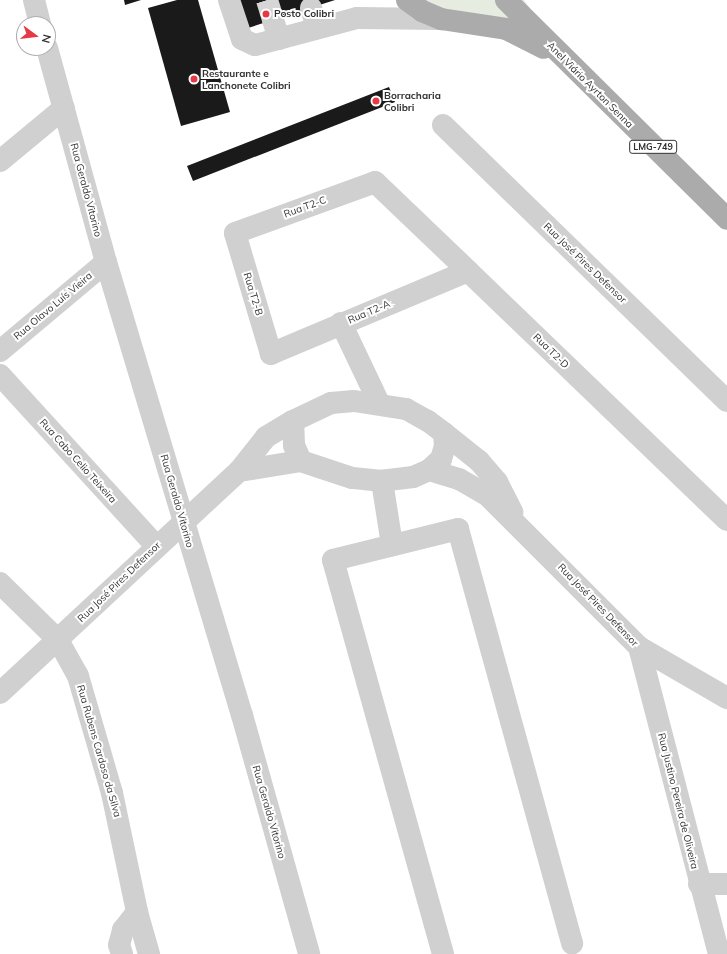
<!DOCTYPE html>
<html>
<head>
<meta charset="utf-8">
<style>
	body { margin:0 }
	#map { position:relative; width:727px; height:954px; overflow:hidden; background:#fff; font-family:Mulish,sans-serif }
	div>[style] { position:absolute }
	.green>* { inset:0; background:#e6ecdf }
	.building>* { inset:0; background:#1a1a1a }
	.minor-tunnel>* { height:22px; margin-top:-11px; transform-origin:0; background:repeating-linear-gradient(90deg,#d6d6d6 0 22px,transparent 0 33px) }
	.minor>* { height:22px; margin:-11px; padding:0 11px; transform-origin:11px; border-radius:11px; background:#d0d0d0 }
	.major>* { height:22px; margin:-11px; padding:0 11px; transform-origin:11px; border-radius:11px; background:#ababab }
	.dots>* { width:11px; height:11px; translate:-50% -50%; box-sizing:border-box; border:2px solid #fff; border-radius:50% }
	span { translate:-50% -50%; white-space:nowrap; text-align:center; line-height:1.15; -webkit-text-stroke:4px #fff; paint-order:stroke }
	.shield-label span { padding:1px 3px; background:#fff; border:1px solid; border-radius:3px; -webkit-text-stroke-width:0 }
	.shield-label { font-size:9px; color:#333; font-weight:700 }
	.poi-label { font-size:10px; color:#333; font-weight:700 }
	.left { translate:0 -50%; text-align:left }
	.street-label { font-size:10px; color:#333 }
	.north { position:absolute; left:16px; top:16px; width:40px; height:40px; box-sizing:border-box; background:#fff; border:1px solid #adadad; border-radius:50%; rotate:105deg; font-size:11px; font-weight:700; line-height:16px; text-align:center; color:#333 }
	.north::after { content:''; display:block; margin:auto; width:14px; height:18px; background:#e63946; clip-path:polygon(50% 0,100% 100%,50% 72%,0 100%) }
</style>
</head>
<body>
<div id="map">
	<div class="green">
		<i style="clip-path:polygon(407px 0,524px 0,579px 76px,545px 48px)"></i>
	</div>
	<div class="building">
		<i style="clip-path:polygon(124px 0,141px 0,125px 5px)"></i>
		<i style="clip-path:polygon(177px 0,198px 0,230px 112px,181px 126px,148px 8px)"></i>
		<i style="clip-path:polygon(236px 0,335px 0,245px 29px)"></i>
		<i style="clip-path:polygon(389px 87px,395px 102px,193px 181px,187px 166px)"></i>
	</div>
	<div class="minor-tunnel">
		<i style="left:267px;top:0;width:21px;rotate:73deg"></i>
	</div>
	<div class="minor">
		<i style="left:34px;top:0;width:25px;rotate:76deg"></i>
		<i style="left:229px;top:0;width:41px;rotate:71.6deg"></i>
		<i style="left:242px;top:39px;width:14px;rotate:25deg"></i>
		<i style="left:255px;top:45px;width:106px;rotate:-14.8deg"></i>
		<i style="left:357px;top:18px;width:84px;rotate:0.7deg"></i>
		<i style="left:311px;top:8px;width:21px;rotate:73deg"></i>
		<i style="left:273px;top:20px;width:20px;rotate:72deg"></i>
		<i style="left:47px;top:48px;width:222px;rotate:74.6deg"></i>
		<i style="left:106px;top:262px;width:473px;rotate:73.3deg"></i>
		<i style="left:242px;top:715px;width:248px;rotate:74.3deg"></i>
		<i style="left:443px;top:125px;width:396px;rotate:44.2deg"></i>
		<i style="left:0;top:161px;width:83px;rotate:-39.6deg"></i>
		<i style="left:468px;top:271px;width:214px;rotate:157.2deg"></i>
		<i style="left:271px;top:354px;width:126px;rotate:-106.6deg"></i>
		<i style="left:235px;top:233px;width:149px;rotate:-20deg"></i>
		<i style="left:375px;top:182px;width:129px;rotate:43.7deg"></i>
		<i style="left:468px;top:271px;width:359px;rotate:43.9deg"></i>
		<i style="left:341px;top:323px;width:89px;rotate:64.6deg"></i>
		<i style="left:0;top:351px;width:138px;rotate:-40deg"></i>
		<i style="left:0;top:375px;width:231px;rotate:47.6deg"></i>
		<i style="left:354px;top:401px;width:53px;rotate:8.7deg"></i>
		<i style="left:406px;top:409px;width:25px;rotate:29deg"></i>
		<i style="left:428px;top:421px;width:20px;rotate:37deg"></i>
		<i style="left:444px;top:433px;width:13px;rotate:86deg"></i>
		<i style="left:445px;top:446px;width:14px;rotate:107deg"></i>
		<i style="left:441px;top:459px;width:16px;rotate:137deg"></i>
		<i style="left:429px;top:470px;width:17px;rotate:156deg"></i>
		<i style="left:413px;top:477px;width:31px;rotate:173deg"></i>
		<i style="left:382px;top:481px;width:30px;rotate:-174deg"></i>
		<i style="left:352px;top:478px;width:54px;rotate:-161.6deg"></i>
		<i style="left:301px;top:461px;width:17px;rotate:-114deg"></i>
		<i style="left:294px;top:445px;width:24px;rotate:-92deg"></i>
		<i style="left:293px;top:421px;width:42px;rotate:-25.3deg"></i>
		<i style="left:331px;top:403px;width:23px;rotate:-5deg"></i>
		<i style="left:444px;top:433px;width:45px;rotate:38.7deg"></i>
		<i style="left:479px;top:461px;width:28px;rotate:49deg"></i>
		<i style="left:497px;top:482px;width:34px;rotate:63deg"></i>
		<i style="left:429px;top:470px;width:31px;rotate:17deg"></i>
		<i style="left:459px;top:479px;width:34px;rotate:30deg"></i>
		<i style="left:488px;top:496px;width:214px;rotate:45deg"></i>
		<i style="left:639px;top:647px;width:102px;rotate:30.1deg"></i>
		<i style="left:239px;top:471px;width:63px;rotate:-9.2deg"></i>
		<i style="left:382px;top:481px;width:65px;rotate:81.1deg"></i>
		<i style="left:0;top:583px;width:81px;rotate:44.5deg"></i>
		<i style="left:58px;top:640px;width:41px;rotate:60.9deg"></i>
		<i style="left:78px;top:676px;width:122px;rotate:73.8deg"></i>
		<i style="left:112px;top:793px;width:122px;rotate:78.1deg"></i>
		<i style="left:137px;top:912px;width:44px;rotate:74.1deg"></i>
		<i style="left:639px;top:647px;width:317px;rotate:75.4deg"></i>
		<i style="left:0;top:693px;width:326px;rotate:-42.9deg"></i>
		<i style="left:239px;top:471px;width:43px;rotate:-51.5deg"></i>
		<i style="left:266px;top:437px;width:31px;rotate:-31deg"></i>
		<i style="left:699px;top:884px;width:28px"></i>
		<i style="left:122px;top:954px;width:9px;rotate:-108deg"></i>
		<i style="left:119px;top:945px;width:16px;rotate:-75deg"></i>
		<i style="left:123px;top:930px;width:23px;rotate:-52deg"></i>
		<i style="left:443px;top:954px;width:409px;rotate:-105.6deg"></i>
		<i style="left:333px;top:560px;width:129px;rotate:-13.9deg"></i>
		<i style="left:458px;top:529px;width:430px;rotate:74.6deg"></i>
	</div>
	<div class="major">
		<i style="left:407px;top:0;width:19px;rotate:36deg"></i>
		<i style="left:422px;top:11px;width:21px;rotate:23deg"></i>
		<i style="left:441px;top:19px;width:66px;rotate:8.7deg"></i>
		<i style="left:506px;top:29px;width:42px;rotate:26.6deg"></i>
		<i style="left:506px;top:0;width:311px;rotate:44.7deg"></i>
	</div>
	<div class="dots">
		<i style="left:266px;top:14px;background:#e63946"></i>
		<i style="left:194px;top:79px;background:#e63946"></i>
		<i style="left:376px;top:101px;background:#e63946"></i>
	</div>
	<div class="shield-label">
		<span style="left:653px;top:147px">LMG-749</span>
	</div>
	<div class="poi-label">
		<span class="left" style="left:274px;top:14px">Posto Colibri</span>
		<span class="left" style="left:202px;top:79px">Restaurante e<br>Lanchonete Colibri</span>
		<span class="left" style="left:384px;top:101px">Borracharia<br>Colibri</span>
	</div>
	<div class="street-label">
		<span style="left:590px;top:85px;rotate:45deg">Anel Viário Ayrton Senna</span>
		<span style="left:86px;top:190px;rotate:75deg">Rua Geraldo Vitorino</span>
		<span style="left:305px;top:207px;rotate:-20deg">Rua T2-C</span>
		<span style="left:585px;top:263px;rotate:44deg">Rua José Pires Defensor</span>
		<span style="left:253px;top:294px;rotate:73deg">Rua T2-B</span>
		<span style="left:53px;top:306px;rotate:-40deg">Rua Olavo Luís Vieira</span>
		<span style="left:369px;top:312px;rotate:-23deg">Rua T2-A</span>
		<span style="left:551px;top:351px;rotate:44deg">Rua T2-D</span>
		<span style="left:78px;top:461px;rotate:48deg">Rua Cabo Celio Teixeira</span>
		<span style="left:177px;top:501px;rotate:74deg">Rua Geraldo Vitorino</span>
		<span style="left:119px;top:582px;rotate:-44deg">Rua José Pires Defensor</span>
		<span style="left:598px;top:605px;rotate:46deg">Rua José Pires Defensor</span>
		<span style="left:99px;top:751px;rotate:74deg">Rua Rubens Cardoso da Silva</span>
		<span style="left:678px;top:801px;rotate:76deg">Rua Justino Pereira de Oliveira</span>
		<span style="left:269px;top:812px;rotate:74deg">Rua Geraldo Vitorino</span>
	</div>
	<div class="north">N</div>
</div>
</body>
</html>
